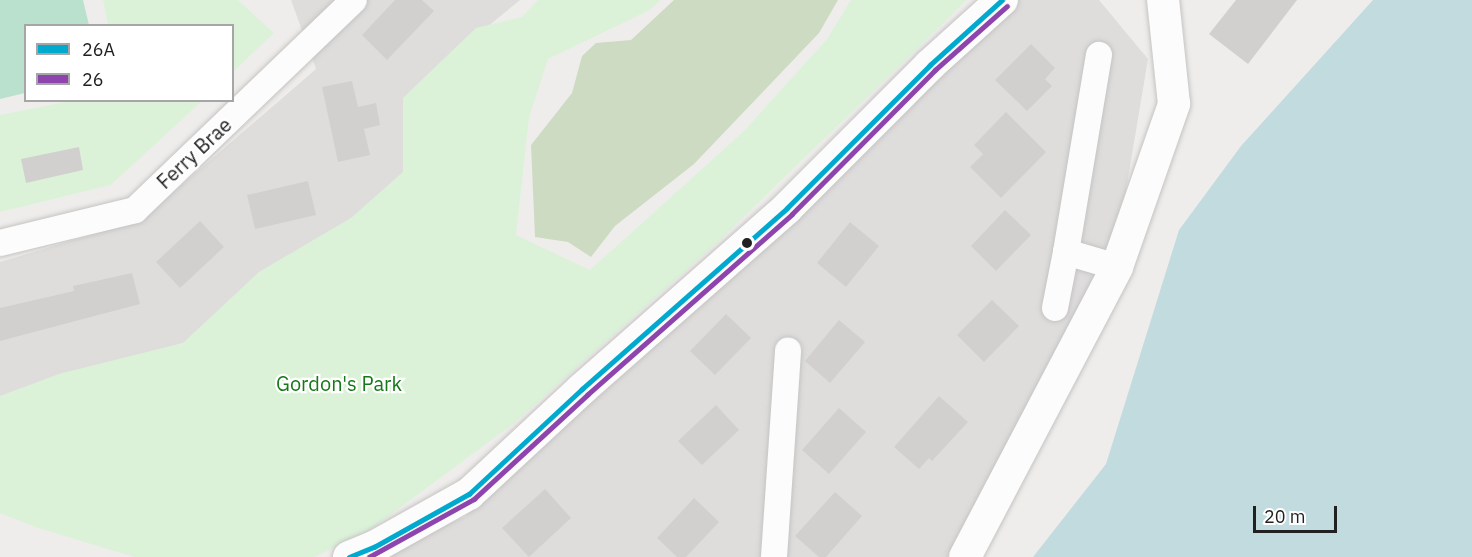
<!DOCTYPE html>
<html>
<head>
<meta charset="utf-8">
<style>
	body { margin:0 }
	#map { position:relative; width:1472px; height:557px; overflow:hidden; background:#efedeb; font-family:"IBM Plex Sans",sans-serif }
	div>[style] { position:absolute }
	.residential>* { inset:0; background:#dedddc }
	.forest>* { inset:0; background:#cddbc2 }
	.park>* { inset:0; background:#dbf2d9 }
	.pitch>* { inset:0; background:#bae1ce }
	.water>* { inset:0; background:#c2dbdf }
	.building>* { inset:0; background:#d2d0ce }
	.roads { filter:drop-shadow(0 0 2px #c5c4c3) drop-shadow(0 0 2px #c5c4c3) }
	.minor>* { height:26px; margin:-13px; padding:0 13px; transform-origin:13px; border-radius:13px; background:#fdfcfc }
	.tertiary>* { height:32px; margin:-16px; padding:0 16px; transform-origin:16px; border-radius:16px; background:#fdfcfc }
	.bus-1>* { height:4.5px; margin:-2.25px; padding:0 2.25px; transform-origin:2.25px; border-radius:2.25px; background:#00a9ce }
	.bus-2>* { height:4.5px; margin:-2.25px; padding:0 2.25px; transform-origin:2.25px; border-radius:2.25px; background:#8e44ad }
	.dots>* { width:16px; height:16px; translate:-50% -50%; box-sizing:border-box; border:3px solid #fff; border-radius:50% }
	span { translate:-50% -50%; white-space:nowrap; text-align:center; line-height:1.15; -webkit-text-stroke:4.5px #fff; paint-order:stroke }
	.street-label { font-size:20px; color:#212121 }
	.park-label { font-size:20px; color:#167917 }
	.legend { position:absolute; left:24px; top:24px; width:210px; height:78px; box-sizing:border-box; background:#fff; border:2px solid #a6a6a6; margin:0; padding:8px 10px; list-style:none; font-size:18px; color:#212121 }
	.legend li { display:flex; align-items:center; gap:12px; height:30px }
	.legend b { width:30px; border:2px solid #a6a6a6 }
	.scale { position:absolute; left:1253px; top:506px; width:84px; height:27px; box-sizing:border-box; border:3px solid #212121; border-top:0; padding-left:8px; font-size:18px; line-height:21px; white-space:nowrap; color:#212121; -webkit-text-stroke:4px #fff; paint-order:stroke }
</style>
</head>
<body>
<div id="map">
	<div class="residential">
		<i style="clip-path:polygon(291px 0,520px 0,481px 32px,403px 180px,183px 343px,0 397px,0 262px,141px 220px,316px 69px)"></i>
		<i style="clip-path:polygon(1007px 0,1099px 0,1148px 59px,1120px 226px,955px 557px,365px 557px,465px 517px)"></i>
	</div>
	<div class="forest">
		<i style="clip-path:polygon(674px 0,838px 0,819px 33px,694px 164px,615px 226px,591px 257px,568px 242px,535px 237px,531px 145px,572px 93px,582px 56px,596px 43px,631px 40px)"></i>
	</div>
	<div class="park">
		<i style="clip-path:polygon(103px 0,238px 0,274px 33px,233px 72px,232px 26px,108px 25px)"></i>
		<i style="clip-path:polygon(538px 0,661px 0,648px 11px,548px 59px,529px 118px,516px 235px,590px 270px,743px 132px,827px 39px,851px 0,967px 0,719px 241px,513px 424px,374px 527px,315px 557px,134px 557px,35px 527px,0 513px,0 396px,59px 374px,183px 343px,259px 272px,351px 218px,403px 172px,403px 98px,476px 28px,522px 17px)"></i>
		<i style="clip-path:polygon(70px 101px,202px 101px,111px 185px,0 212px,0 115px)"></i>
	</div>
	<div class="pitch">
		<i style="clip-path:polygon(0 0,83px 0,89px 25px,26px 26px,25px 93px,0 99px)"></i>
	</div>
	<div class="water">
		<i style="clip-path:polygon(1373px 0,1472px 0,1472px 557px,1033px 557px,1106px 464px,1179px 230px,1241px 146px)"></i>
	</div>
	<div class="building">
		<i style="clip-path:polygon(395px 0,422px 0,434px 11px,387px 60px,362px 35px)"></i>
		<i style="clip-path:polygon(1236px 0,1297px 0,1248px 64px,1209px 34px)"></i>
		<i style="clip-path:polygon(1031px 44px,1055px 68px,1045px 79px,1052px 86px,1027px 111px,995px 80px)"></i>
		<i style="clip-path:polygon(352px 81px,358px 107px,376px 103px,380px 125px,364px 129px,370px 155px,338px 162px,322px 87px)"></i>
		<i style="clip-path:polygon(1006px 112px,1046px 152px,1001px 198px,970px 167px,983px 154px,974px 145px)"></i>
		<i style="clip-path:polygon(79px 147px,83px 170px,26px 183px,21px 159px)"></i>
		<i style="clip-path:polygon(308px 181px,316px 215px,255px 229px,247px 195px)"></i>
		<i style="clip-path:polygon(1005px 210px,1031px 235px,996px 271px,971px 246px)"></i>
		<i style="clip-path:polygon(200px 221px,224px 247px,180px 288px,156px 262px)"></i>
		<i style="clip-path:polygon(850px 222px,879px 246px,846px 287px,817px 263px)"></i>
		<i style="clip-path:polygon(132px 273px,140px 304px,0 341px,0 308px,74px 291px,73px 286px)"></i>
		<i style="clip-path:polygon(992px 300px,1019px 326px,984px 362px,957px 335px)"></i>
		<i style="clip-path:polygon(726px 314px,751px 338px,715px 375px,690px 351px)"></i>
		<i style="clip-path:polygon(839px 320px,865px 342px,830px 383px,805px 361px)"></i>
		<i style="clip-path:polygon(939px 396px,968px 422px,932px 461px,929px 458px,919px 469px,894px 447px)"></i>
		<i style="clip-path:polygon(716px 405px,739px 430px,702px 465px,678px 441px)"></i>
		<i style="clip-path:polygon(839px 408px,866px 432px,829px 474px,802px 450px)"></i>
		<i style="clip-path:polygon(545px 489px,571px 518px,529px 557px,502px 528px)"></i>
		<i style="clip-path:polygon(835px 492px,862px 516px,826px 557px,819px 557px,795px 536px)"></i>
		<i style="clip-path:polygon(694px 498px,719px 522px,686px 557px,677px 557px,657px 538px)"></i>
	</div>
	<div class="roads">
		<div class="minor">
			<i style="left:0;top:243px;width:139px;rotate:-13.7deg"></i>
			<i style="left:135px;top:210px;width:303px;rotate:-43.8deg"></i>
			<i style="left:1066px;top:252px;width:200px;rotate:-80.5deg"></i>
			<i style="left:1055px;top:308px;width:57px;rotate:-78.9deg"></i>
			<i style="left:1066px;top:252px;width:53px;rotate:16.4deg"></i>
			<i style="left:774px;top:557px;width:207px;rotate:-86.1deg"></i>
		</div>
		<div class="tertiary">
			<i style="left:349px;top:557px;width:27px;rotate:-22deg"></i>
			<i style="left:374px;top:547px;width:109px;rotate:-29.2deg"></i>
			<i style="left:469px;top:494px;width:154px;rotate:-42.9deg"></i>
			<i style="left:582px;top:389px;width:273px;rotate:-41.4deg"></i>
			<i style="left:787px;top:208px;width:202px;rotate:-45deg"></i>
			<i style="left:930px;top:65px;width:97px;rotate:-42.1deg"></i>
			<i style="left:965px;top:557px;width:327px;rotate:-62.3deg"></i>
			<i style="left:1117px;top:267px;width:173px;rotate:-70.7deg"></i>
			<i style="left:1174px;top:104px;width:105px;rotate:-96deg"></i>
		</div>
	</div>
	<div class="bus-1">
		<i style="left:349px;top:557px;width:27px;rotate:-22deg"></i>
		<i style="left:374px;top:547px;width:109px;rotate:-29.2deg"></i>
		<i style="left:469px;top:494px;width:154px;rotate:-42.9deg"></i>
		<i style="left:582px;top:389px;width:273px;rotate:-41.4deg"></i>
		<i style="left:787px;top:208px;width:202px;rotate:-45deg"></i>
		<i style="left:930px;top:65px;width:97px;rotate:-42.1deg"></i>
	</div>
	<div class="bus-2">
		<i style="left:369px;top:557px;width:120px;rotate:-28.9deg"></i>
		<i style="left:474px;top:499px;width:154px;rotate:-42.6deg"></i>
		<i style="left:587px;top:395px;width:273px;rotate:-41.4deg"></i>
		<i style="left:792px;top:214px;width:203px;rotate:-45.2deg"></i>
		<i style="left:935px;top:70px;width:96px;rotate:-41.6deg"></i>
	</div>
	<div class="dots">
		<i style="left:747px;top:243px;background:#212121"></i>
	</div>
	<div class="street-label">
		<span style="left:194px;top:153px;rotate:-43deg">Ferry Brae</span>
	</div>
	<div class="park-label">
		<span style="left:339px;top:383px">Gordon's Park</span>
	</div>
	<ul class="legend">
	<li><b style="height:8px;background:#00a9ce"></b>26A</li>
	<li><b style="height:8px;background:#8e44ad"></b>26</li>
	</ul>
	<div class="scale">20 m</div>
</div>
</body>
</html>
